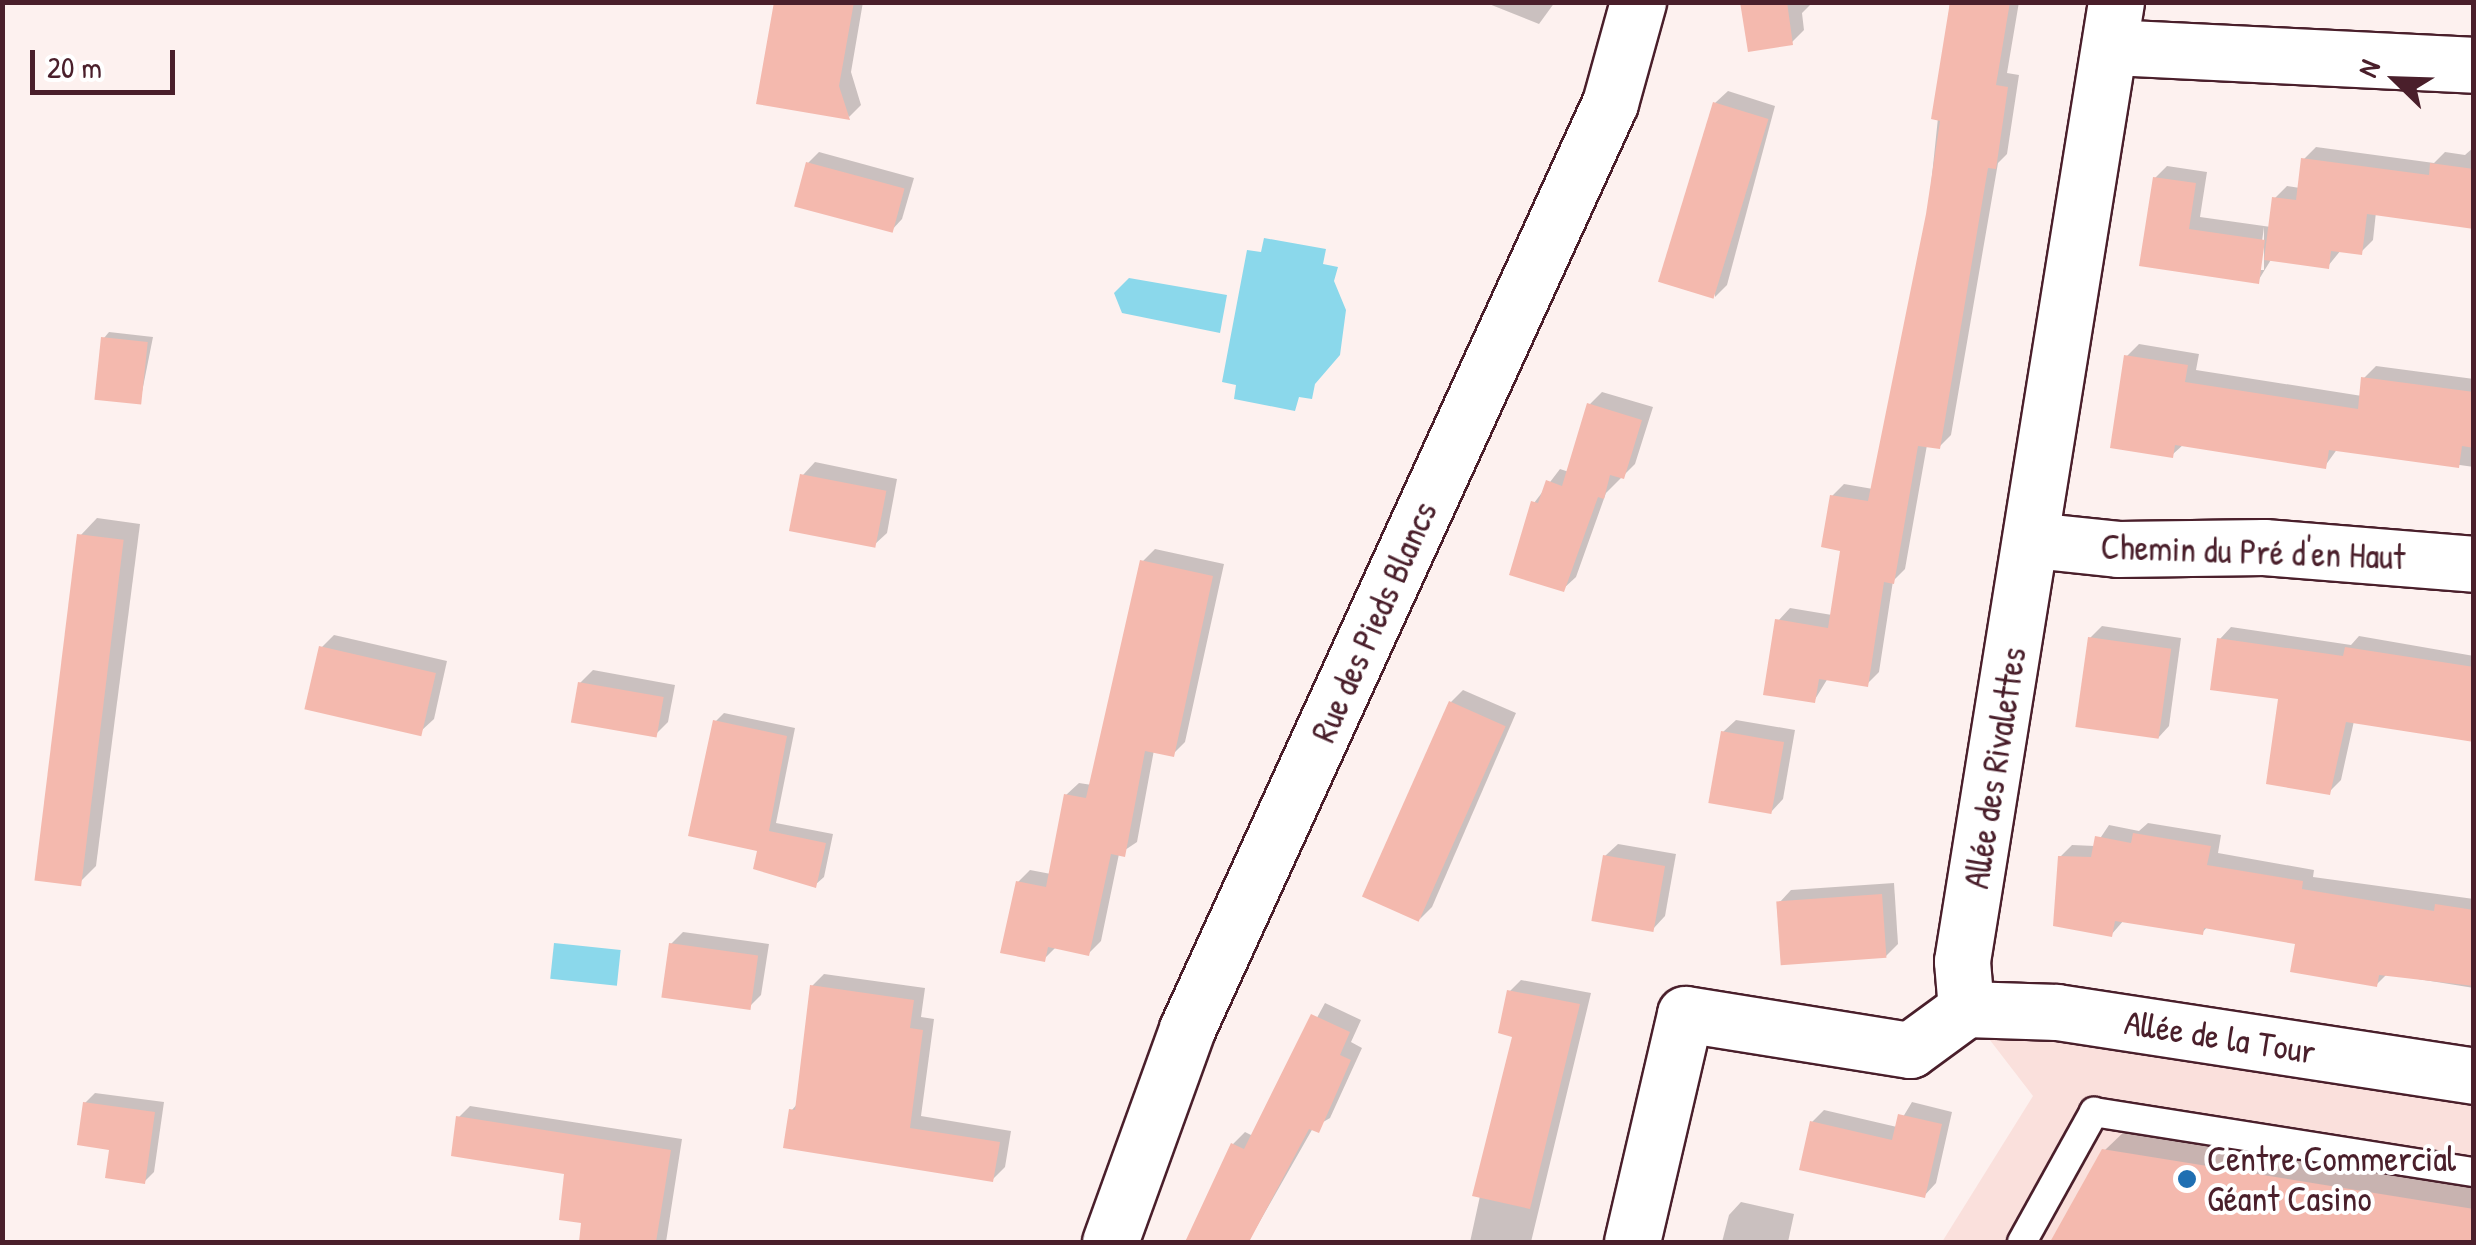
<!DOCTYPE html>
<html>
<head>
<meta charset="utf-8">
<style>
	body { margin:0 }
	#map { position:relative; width:2476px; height:1245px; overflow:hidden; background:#fdf1ef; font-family:"Patrick Hand",sans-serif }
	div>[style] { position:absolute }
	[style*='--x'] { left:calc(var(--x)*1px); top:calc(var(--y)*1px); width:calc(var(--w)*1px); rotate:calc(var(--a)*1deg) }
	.built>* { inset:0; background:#fae0dc }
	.water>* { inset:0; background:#8bd8eb; transform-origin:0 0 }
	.shadow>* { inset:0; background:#0003 }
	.building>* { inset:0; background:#f4b9ae; transform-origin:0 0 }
	.roads { filter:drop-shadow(2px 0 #4a1f2b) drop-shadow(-2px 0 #4a1f2b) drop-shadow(0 2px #4a1f2b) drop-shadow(0 -2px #4a1f2b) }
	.service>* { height:28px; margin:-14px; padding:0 14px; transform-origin:14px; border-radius:14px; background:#fff }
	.minor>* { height:55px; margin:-27.5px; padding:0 27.5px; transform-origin:27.5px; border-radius:27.5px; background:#fff }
	.dots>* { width:28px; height:28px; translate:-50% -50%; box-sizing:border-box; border:5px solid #fff; border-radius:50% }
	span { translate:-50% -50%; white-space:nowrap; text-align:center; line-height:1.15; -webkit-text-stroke:8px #fff; paint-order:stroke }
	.street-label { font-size:35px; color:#4a1f2b }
	.poi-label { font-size:35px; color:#4a1f2b }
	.left { translate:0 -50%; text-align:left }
	.frame { position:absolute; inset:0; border:5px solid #4a1f2b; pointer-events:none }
	.north { position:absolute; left:2346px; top:30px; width:100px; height:100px; -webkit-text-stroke:8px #fff; paint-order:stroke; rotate:293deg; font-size:28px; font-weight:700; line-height:40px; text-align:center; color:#4a1f2b }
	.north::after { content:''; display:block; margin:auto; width:35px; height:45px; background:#4a1f2b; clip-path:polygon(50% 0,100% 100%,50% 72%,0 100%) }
	.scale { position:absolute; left:30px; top:50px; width:145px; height:45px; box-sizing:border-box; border:5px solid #4a1f2b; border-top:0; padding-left:12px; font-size:30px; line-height:35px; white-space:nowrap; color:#4a1f2b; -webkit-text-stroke:8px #fff; paint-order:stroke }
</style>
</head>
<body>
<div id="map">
	<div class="built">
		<div style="clip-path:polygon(1966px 1009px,2473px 1076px,2473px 1242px,1942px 1242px,2033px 1096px)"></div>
	</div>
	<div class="water">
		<div style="clip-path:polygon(1264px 238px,1326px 249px,1323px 264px,1338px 267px,1334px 281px,1346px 310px,1340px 355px,1315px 384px,1312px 399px,1299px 397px,1295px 411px,1234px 399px,1236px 385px,1222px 382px,1247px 250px,1261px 252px)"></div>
		<div style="clip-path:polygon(1129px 278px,1227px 295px,1220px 333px,1122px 313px,1114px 293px)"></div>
		<div style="left:554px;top:943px;width:67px;height:36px;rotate:6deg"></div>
	</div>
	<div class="shadow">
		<div style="clip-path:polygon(776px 2px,863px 2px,851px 72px,861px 105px,849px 117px)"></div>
		<div style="clip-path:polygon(1484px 2px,1555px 2px,1539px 24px)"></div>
		<div style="clip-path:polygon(1742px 2px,1811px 2px,1811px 4px,1802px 13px,1804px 30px,1792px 42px)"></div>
		<div style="clip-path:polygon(1950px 2px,2019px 2px,2007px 73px,2019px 75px,2007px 154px,1998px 163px,1951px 435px,1939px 447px,1927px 445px,1905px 569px,1893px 581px,1879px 672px,1867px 684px,1828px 678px,1814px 701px,1778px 621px,1790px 608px,1832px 615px,1843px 548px,1832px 496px,1844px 484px,1873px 489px,1928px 214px)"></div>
		<div style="clip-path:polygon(1728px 91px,1775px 106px,1727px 285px,1715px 297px,1715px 103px)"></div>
		<div style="clip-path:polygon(evenodd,2316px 147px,2434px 163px,2445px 152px,2465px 155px,2474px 147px,2474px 227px,2376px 212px,2373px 240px,2361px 252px,2341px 250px,2328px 266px,2272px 258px,2258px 281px,2141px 264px,2155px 178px,2167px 166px,2207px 172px,2200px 217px,2271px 227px,2275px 198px,2287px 186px,2300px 188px,2304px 159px,2316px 147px,2264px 227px,2264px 270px,2258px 270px,2264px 227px)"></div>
		<div style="clip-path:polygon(819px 152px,914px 178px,902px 219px,891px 231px,808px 163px)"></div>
		<div style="clip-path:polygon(109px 332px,153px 337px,140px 402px,104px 338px)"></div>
		<div style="clip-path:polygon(2139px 344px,2199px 354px,2196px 370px,2362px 396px,2364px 378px,2376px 366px,2474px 379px,2474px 467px,2338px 448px,2325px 466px,2184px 444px,2172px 455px,2127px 356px)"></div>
		<div style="clip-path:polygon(1602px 392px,1653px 407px,1635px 464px,1606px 493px,1576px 577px,1563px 589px,1534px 503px,1560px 469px,1569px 472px,1590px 404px)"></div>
		<div style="clip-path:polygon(815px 462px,897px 479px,887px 533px,874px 545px,803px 475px)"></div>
		<div style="clip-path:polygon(97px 518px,140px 524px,96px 866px,79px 883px,80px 536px)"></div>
		<div style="clip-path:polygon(1155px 549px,1224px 564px,1185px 742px,1173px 754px,1154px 750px,1137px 842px,1119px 854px,1101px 941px,1089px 953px,1057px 946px,1044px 959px,1018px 882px,1030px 870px,1051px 874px,1066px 795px,1079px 783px,1092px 785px,1143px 561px)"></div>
		<div style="clip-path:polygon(2102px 626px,2181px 638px,2169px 726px,2158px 738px,2090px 638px)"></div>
		<div style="clip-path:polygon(2231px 627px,2351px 645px,2359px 636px,2474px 656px,2474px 753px,2471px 739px,2354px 721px,2341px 780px,2329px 792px,2281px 697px,2220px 639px)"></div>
		<div style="clip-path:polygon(334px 635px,447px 661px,434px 719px,421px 731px,322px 647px)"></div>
		<div style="clip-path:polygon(593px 670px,675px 685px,668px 722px,656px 734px,580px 683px)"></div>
		<div style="clip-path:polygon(1463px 690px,1516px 713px,1432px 907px,1420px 919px,1451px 702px)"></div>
		<div style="clip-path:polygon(724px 713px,795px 728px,776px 823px,833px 834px,824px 877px,815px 885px,760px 849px,716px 721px)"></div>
		<div style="clip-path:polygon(1736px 720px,1795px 730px,1783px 799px,1771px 812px,1723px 732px)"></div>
		<div style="clip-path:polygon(2148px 823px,2221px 835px,2218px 853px,2314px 870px,2313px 877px,2474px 899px,2474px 988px,2387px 974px,2376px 985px,2298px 942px,2208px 926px,2202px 933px,2124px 920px,2111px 935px,2060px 857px,2072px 845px,2095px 846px,2109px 825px,2139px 831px)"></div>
		<div style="clip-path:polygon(1618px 844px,1676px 854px,1665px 916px,1653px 929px,1605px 856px)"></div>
		<div style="clip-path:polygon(1894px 883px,1898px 944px,1886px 956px,1779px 903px,1791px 890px)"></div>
		<div style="clip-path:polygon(683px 932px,769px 944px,761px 995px,749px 1007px,671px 944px)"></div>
		<div style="clip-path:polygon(824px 974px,925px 988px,921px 1017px,934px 1019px,921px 1116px,1011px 1131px,1005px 1167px,993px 1179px,792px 1110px,798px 1103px,812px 986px)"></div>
		<div style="clip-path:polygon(1521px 980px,1591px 993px,1531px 1242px,1470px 1242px,1515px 1035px,1509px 992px)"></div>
		<div style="clip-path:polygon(1325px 1003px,1361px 1020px,1351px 1042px,1362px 1048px,1330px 1118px,1313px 1128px,1248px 1242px,1188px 1242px,1233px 1144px,1245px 1132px,1253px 1136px)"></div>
		<div style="clip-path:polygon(95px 1093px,164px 1102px,154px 1172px,144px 1182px,85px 1103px)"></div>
		<div style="clip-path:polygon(1912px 1102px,1952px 1112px,1936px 1183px,1924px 1196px,1812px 1122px,1824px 1110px,1897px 1127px)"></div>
		<div style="clip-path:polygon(470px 1106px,682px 1139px,666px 1242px,581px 1242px,584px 1221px,567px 1172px,458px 1118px)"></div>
		<div style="clip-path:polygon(2128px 1128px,2474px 1183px,2474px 1242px,2053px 1242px,2104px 1151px)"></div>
		<div style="clip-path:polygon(1741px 1202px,1794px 1214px,1788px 1242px,1722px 1242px,1729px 1215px)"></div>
	</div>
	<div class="building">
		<div style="clip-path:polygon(774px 2px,854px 2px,839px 86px,850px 120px,756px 104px)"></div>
		<div style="clip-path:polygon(1740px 2px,1787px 2px,1793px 45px,1748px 52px)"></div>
		<div style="clip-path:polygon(1950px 2px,2010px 2px,1996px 85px,2008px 87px,1996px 169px,1988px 168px,1940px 449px,1918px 446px,1894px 584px,1884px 582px,1868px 687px,1819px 679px,1815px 703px,1763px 695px,1775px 619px,1828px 628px,1840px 551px,1821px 547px,1830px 495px,1868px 501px,1926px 214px,1940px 121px,1931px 119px)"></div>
		<div style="left:1713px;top:102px;width:58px;height:188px;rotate:17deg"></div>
		<div style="clip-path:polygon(2301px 158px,2429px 175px,2430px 163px,2474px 169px,2474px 229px,2367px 214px,2362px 255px,2331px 251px,2329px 269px,2264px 260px,2272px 197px,2296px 200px)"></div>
		<div style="left:806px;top:162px;width:102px;height:46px;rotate:15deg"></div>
		<div style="clip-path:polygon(2153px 177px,2196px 183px,2189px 229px,2265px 240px,2259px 284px,2139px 266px)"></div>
		<div style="left:101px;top:337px;width:47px;height:63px;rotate:6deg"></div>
		<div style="clip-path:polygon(2124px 355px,2188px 365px,2185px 382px,2358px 409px,2361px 377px,2474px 392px,2474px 448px,2462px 446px,2459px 468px,2329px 450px,2326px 469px,2175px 445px,2173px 458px,2110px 448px)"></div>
		<div style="clip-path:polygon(1587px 403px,1642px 420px,1624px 479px,1610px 475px,1604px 499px,1598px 497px,1564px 592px,1509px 575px,1531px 501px,1538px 503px,1546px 480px,1562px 486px)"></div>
		<div style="left:800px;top:474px;width:88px;height:58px;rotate:11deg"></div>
		<div style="left:77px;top:534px;width:47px;height:349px;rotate:7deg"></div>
		<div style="clip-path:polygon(1140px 560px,1213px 576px,1174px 757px,1145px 751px,1125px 857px,1111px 854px,1089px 956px,1048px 947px,1045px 962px,1000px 953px,1016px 881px,1046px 887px,1064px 794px,1086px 798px)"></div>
		<div style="left:2088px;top:637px;width:84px;height:91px;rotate:8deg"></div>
		<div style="clip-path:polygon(2217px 638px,2343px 656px,2345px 647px,2474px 667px,2474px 742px,2346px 722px,2330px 795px,2266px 784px,2278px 699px,2210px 690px)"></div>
		<div style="left:319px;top:646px;width:120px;height:65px;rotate:13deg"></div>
		<div style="left:578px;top:682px;width:87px;height:41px;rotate:10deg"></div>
		<div style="left:1449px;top:701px;width:62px;height:214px;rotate:24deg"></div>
		<div style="clip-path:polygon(713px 720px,787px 736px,769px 831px,826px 843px,816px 888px,753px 869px,757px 851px,688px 836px)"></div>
		<div style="left:1721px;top:731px;width:64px;height:73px;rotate:10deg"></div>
		<div style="clip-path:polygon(2133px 833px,2211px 846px,2207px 865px,2303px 881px,2302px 889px,2434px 911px,2435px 904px,2474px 910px,2474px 986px,2379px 975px,2377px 987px,2290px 972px,2295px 944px,2204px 928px,2203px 935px,2115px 921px,2112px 937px,2053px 926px,2058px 856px,2091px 857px,2095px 836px,2131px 843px)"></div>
		<div style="left:1603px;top:855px;width:63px;height:67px;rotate:10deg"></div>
		<div style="left:1882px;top:894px;width:64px;height:106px;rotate:86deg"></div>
		<div style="left:669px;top:943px;width:90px;height:55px;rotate:8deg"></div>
		<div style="clip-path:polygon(810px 985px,914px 1000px,910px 1028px,923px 1030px,910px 1128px,1000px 1142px,993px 1182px,783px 1148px,789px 1109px,795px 1110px)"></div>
		<div style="clip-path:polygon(1507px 990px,1580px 1004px,1530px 1209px,1472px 1196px,1512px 1037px,1498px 1033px)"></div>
		<div style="clip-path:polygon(1311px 1014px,1350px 1032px,1340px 1055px,1351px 1060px,1319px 1133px,1309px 1129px,1249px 1242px,1185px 1242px,1231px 1143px,1244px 1149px)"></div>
		<div style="clip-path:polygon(83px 1102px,155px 1112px,145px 1184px,105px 1178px,109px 1150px,77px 1145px)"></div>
		<div style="clip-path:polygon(1898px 1114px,1942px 1124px,1925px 1198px,1799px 1170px,1810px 1121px,1892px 1140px)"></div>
		<div style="clip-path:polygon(456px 1116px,671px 1150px,656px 1242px,579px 1242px,581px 1223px,559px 1220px,564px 1174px,451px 1156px)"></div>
		<div style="clip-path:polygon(2102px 1149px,2474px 1209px,2474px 1242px,2050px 1242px)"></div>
	</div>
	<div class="roads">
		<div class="service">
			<div style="--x:2022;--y:1242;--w:149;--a:-61"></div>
			<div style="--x:2094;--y:1112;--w:385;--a:9"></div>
		</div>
		<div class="minor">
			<div style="--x:2110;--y:47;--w:364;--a:2.8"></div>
			<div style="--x:2033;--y:540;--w:85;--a:6"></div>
			<div style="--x:2118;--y:549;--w:146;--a:-0.8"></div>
			<div style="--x:2264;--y:547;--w:211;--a:4.6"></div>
			<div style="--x:1966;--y:1009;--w:48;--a:-94.8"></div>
			<div style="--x:1962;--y:961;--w:971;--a:-80.88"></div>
			<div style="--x:1966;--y:1009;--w:91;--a:1.9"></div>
			<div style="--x:2057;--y:1012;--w:422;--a:8.7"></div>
			<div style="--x:1110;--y:1242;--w:226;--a:-70.1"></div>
			<div style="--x:1187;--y:1029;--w:1018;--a:-65.45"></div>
			<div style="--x:1610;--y:103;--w:105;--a:-74.5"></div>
			<div style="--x:1632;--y:1242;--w:234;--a:-76.9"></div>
			<div style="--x:1685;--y:1014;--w:228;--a:9.1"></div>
			<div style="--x:1910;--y:1050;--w:69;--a:-36.2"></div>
		</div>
	</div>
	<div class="dots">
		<div style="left:2187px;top:1179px;background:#1f6fb2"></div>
	</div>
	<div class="street-label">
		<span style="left:2253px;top:552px;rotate:2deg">Chemin du Pré d'en Haut</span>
		<span style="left:1374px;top:622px;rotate:-66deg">Rue des Pieds Blancs</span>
		<span style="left:1995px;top:768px;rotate:-81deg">Allée des Rivalettes</span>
		<span style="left:2220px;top:1037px;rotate:9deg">Allée de la Tour</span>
	</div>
	<div class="poi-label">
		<span class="left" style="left:2207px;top:1179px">Centre Commercial<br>Géant Casino</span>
	</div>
	<div class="frame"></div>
	<div class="north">N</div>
	<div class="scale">20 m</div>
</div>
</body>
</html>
